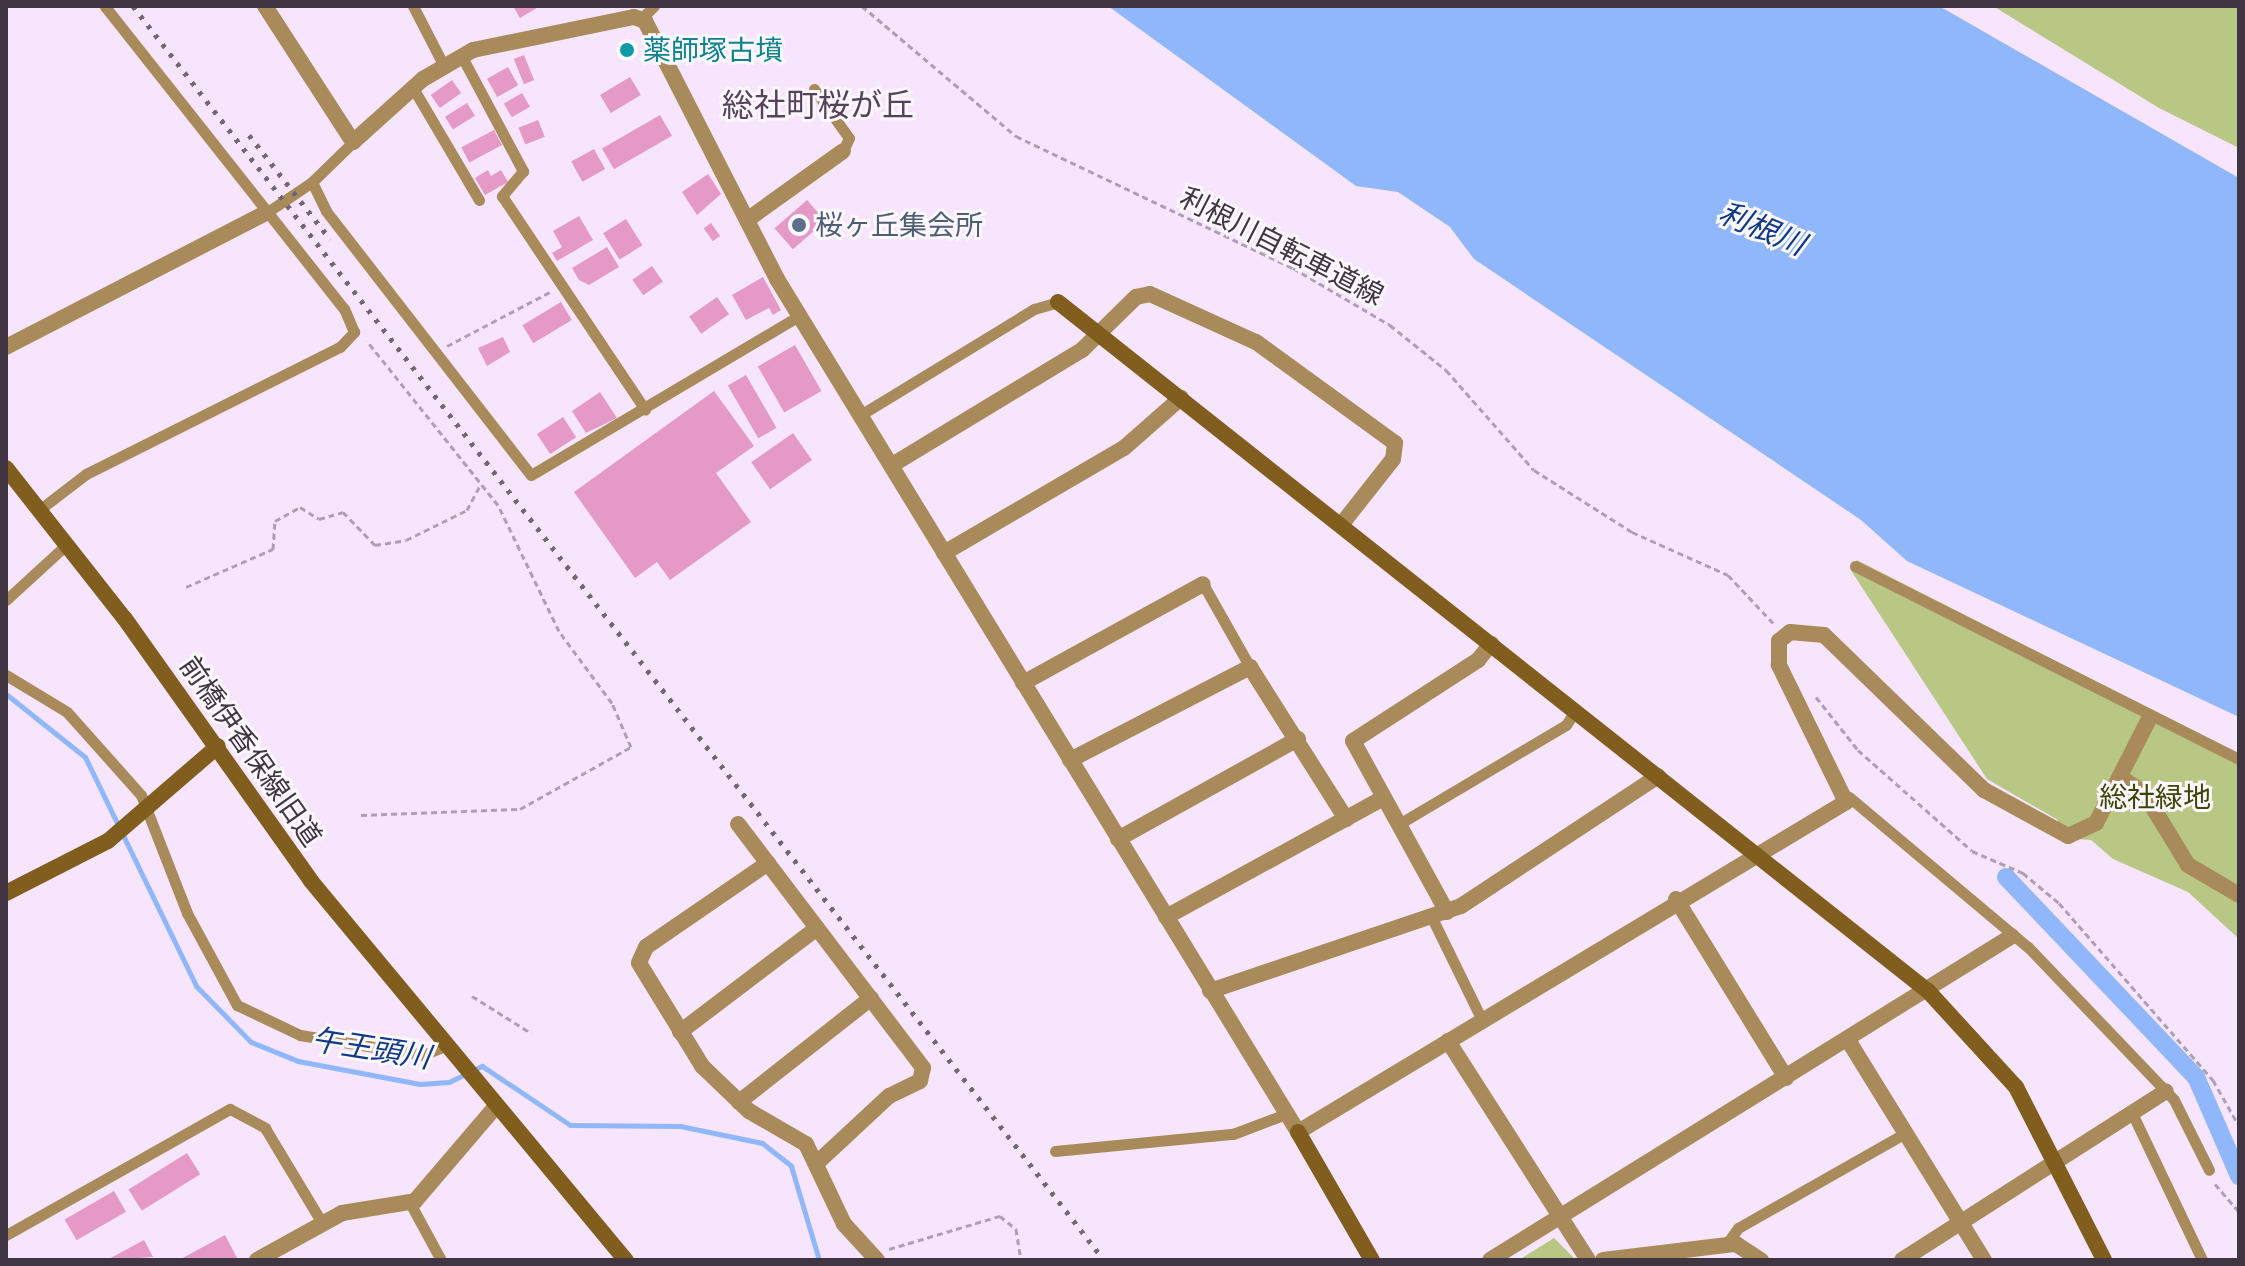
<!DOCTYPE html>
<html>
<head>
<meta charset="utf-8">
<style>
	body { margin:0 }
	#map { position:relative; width:2245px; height:1266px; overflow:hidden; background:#f6e5fd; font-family:Figtree,"Noto Sans JP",sans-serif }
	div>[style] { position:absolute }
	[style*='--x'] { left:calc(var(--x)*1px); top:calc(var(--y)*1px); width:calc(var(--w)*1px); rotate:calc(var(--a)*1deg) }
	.green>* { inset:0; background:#b9c785 }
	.water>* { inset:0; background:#8fb7fa }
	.stream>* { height:5px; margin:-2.5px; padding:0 2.5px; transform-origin:2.5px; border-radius:2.5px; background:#8fb7fa }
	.canal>* { height:18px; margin:-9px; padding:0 9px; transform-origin:9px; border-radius:9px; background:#8fb7fa }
	.building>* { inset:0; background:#e499c6; transform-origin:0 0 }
	.round { border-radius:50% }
	.path>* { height:3px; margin-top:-1.5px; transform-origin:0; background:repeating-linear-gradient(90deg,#aea0b3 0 6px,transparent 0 10px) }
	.lane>* { height:11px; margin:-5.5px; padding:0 5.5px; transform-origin:5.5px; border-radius:5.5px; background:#a98b5b }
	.street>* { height:16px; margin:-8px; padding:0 8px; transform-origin:8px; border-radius:8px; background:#a98b5b }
	.secondary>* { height:16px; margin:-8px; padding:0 8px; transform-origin:8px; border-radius:8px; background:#815e1e }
	.rail>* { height:5px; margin-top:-2.5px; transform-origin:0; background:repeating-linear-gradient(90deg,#726777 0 4px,transparent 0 12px) }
	.dots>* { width:22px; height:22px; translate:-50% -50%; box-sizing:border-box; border:4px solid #fcf7fd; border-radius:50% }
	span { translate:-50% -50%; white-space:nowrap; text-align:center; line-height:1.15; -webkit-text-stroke:6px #fcf7fd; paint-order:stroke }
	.culture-label { font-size:28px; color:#0d838f }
	.left { translate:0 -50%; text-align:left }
	.service-label { font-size:28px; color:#4e5e75 }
	.street-label { font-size:28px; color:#3f3642 }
	.park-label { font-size:28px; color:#3d4607 }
	.water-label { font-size:30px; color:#0e3a87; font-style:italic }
	.quarter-label { font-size:32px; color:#55425b }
	.frame { position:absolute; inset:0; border:8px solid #3f3642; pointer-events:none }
</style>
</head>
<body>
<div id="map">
	<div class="green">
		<div style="clip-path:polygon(1993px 6px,2239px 6px,2239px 148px,2159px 108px)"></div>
		<div style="clip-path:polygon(1857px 560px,2239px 754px,2239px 939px,2188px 892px,2113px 859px,2091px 840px,2054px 837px,2058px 820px,1987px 779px,1850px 569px)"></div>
		<div style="clip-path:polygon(1554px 1238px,1576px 1260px,1519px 1260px)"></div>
	</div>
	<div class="water">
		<div style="clip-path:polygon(1108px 6px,1939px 6px,2239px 178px,2239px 717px,1907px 561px,1861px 520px,1474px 259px,1450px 227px,1398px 192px,1356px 186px)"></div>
	</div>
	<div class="stream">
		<div style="--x:6;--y:694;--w:101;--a:38.6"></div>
		<div style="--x:85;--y:757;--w:254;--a:64.1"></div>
		<div style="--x:196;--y:986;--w:78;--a:45.5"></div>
		<div style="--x:251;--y:1042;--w:51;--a:22"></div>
		<div style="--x:298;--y:1061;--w:124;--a:10.7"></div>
		<div style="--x:420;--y:1084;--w:29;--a:-4"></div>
		<div style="--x:449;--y:1082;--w:37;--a:-26"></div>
		<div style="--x:482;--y:1066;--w:106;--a:33.8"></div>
		<div style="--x:570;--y:1125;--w:110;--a:0.5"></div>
		<div style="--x:680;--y:1126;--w:84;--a:11.7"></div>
		<div style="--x:762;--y:1143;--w:37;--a:38"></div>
		<div style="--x:791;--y:1166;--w:98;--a:73.4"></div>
	</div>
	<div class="canal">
		<div style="--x:2006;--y:877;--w:276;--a:46.5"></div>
		<div style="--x:2196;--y:1077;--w:108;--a:66.5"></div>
	</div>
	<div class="building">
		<div style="clip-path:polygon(513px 6px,540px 6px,520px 18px)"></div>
		<div class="round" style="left:622px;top:45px;width:10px;height:10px"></div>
		<div style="left:524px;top:55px;width:27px;height:11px;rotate:68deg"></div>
		<div style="left:508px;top:67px;width:21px;height:24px;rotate:61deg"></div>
		<div style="left:630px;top:77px;width:21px;height:35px;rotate:59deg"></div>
		<div style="left:452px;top:80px;width:16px;height:26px;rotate:55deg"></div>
		<div style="left:522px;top:93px;width:16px;height:21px;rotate:60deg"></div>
		<div style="left:467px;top:103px;width:15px;height:26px;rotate:58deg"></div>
		<div style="left:660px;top:115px;width:24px;height:67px;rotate:60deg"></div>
		<div style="left:538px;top:120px;width:18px;height:21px;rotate:68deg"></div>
		<div style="left:494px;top:130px;width:17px;height:37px;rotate:62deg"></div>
		<div style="left:594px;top:149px;width:23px;height:26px;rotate:61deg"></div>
		<div style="clip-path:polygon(488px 170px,491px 176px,501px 170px,508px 182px,485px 195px,475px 178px)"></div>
		<div style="clip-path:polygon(708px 174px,721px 194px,697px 215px,682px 192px)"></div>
		<div style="left:807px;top:200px;width:28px;height:43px;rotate:49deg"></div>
		<div style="clip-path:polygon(579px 216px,593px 240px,557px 261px,552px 253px,562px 247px,553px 231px)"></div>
		<div style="left:626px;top:219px;width:31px;height:27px;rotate:58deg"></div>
		<div style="left:711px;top:223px;width:16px;height:9px;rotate:55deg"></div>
		<div style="clip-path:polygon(607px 247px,619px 267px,589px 285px,579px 280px,572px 268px)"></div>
		<div style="left:652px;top:266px;width:19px;height:24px;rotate:55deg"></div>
		<div style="clip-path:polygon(763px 277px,781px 310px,773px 315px,769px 308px,746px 320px,732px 295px)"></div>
		<div style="left:717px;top:297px;width:21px;height:34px;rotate:55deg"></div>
		<div style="left:561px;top:302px;width:21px;height:45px;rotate:59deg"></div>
		<div style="clip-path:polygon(503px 337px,510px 352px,487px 366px,478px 348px)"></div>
		<div style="left:795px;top:345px;width:53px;height:43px;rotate:60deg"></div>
		<div style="left:746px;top:375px;width:61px;height:21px;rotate:60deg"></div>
		<div style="clip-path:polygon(714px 391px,754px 446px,716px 473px,751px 522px,670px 580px,657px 562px,635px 578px,574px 492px)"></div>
		<div style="clip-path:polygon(600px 392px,617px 418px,586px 433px,572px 411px)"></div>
		<div style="left:563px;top:417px;width:24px;height:31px;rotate:57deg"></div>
		<div style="left:793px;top:433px;width:33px;height:51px;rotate:55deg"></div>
		<div style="left:187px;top:1153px;width:25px;height:69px;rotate:58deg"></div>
		<div style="left:114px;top:1191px;width:24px;height:57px;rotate:60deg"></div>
		<div style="clip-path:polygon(225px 1235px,237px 1258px,179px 1260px)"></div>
		<div style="clip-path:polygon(144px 1240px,153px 1257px,107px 1260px)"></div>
	</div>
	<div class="path">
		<div style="--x:862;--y:6;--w:202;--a:40.2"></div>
		<div style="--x:1016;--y:136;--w:307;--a:25.5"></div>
		<div style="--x:1293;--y:268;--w:113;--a:30.4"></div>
		<div style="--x:1390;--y:325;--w:72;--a:38.8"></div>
		<div style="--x:1446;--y:370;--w:133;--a:48.7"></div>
		<div style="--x:1534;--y:470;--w:116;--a:32.3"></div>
		<div style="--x:1632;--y:532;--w:105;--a:24.1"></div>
		<div style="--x:1728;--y:575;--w:69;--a:46.8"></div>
		<div style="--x:447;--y:346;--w:116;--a:-27.7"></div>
		<div style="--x:186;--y:587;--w:95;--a:-23.6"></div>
		<div style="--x:273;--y:549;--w:28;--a:-86"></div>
		<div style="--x:275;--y:521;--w:29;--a:-29"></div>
		<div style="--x:300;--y:507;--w:22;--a:32"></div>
		<div style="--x:319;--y:519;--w:25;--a:-16"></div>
		<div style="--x:343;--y:512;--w:46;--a:45.9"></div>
		<div style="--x:375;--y:545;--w:31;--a:-9"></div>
		<div style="--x:406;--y:540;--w:68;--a:-26.2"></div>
		<div style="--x:467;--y:510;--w:27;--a:-62"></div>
		<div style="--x:1816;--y:697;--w:68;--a:51.6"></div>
		<div style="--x:1858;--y:750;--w:152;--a:41.5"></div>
		<div style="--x:1972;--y:851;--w:56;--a:23.3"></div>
		<div style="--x:2023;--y:873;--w:47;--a:39.8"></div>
		<div style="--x:2059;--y:903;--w:235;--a:49"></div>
		<div style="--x:2213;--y:1080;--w:53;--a:60.5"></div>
		<div style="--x:361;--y:815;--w:159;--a:-2.2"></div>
		<div style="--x:520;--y:809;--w:127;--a:-29.2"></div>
		<div style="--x:631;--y:747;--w:48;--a:-113.4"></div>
		<div style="--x:612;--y:703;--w:89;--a:-126.4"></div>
		<div style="--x:559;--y:631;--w:140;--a:-115.8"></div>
		<div style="--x:498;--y:505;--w:210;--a:-128.6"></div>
		<div style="--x:472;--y:996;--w:70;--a:32.1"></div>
		<div style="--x:2215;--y:1184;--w:37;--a:49"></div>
		<div style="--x:889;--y:1249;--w:116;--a:-16.6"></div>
		<div style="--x:1000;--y:1216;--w:21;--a:39"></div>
		<div style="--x:1016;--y:1229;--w:31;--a:81"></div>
	</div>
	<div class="lane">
		<div style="--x:413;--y:6;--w:65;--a:62.7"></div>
		<div style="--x:642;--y:18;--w:17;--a:-45"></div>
		<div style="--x:461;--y:55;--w:132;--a:61.9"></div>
		<div style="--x:523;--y:171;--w:33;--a:130"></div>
		<div style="--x:502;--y:196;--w:257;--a:56.2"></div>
		<div style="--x:413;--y:88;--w:130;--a:59.5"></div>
		<div style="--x:814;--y:89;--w:60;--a:54.5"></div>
		<div style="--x:849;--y:138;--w:14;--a:115"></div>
		<div style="--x:312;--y:182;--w:32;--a:64"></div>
		<div style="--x:326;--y:211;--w:334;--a:52.2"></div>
		<div style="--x:531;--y:475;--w:313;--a:-30.7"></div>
		<div style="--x:266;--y:213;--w:55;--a:-34"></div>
		<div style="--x:312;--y:182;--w:57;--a:-44.3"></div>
		<div style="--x:862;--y:414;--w:202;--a:-31.4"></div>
		<div style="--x:1034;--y:309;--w:25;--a:-16"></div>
		<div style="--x:39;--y:510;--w:59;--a:-37.5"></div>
		<div style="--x:86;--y:474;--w:284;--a:-26.6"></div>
		<div style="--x:340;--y:347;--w:21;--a:-47"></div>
		<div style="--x:354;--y:332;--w:25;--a:-113"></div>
		<div style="--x:344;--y:309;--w:386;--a:-128.3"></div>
		<div style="--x:1855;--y:566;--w:430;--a:26.7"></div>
		<div style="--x:1203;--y:584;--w:95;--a:60.5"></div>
		<div style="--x:6;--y:600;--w:81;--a:-42.5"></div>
		<div style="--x:6;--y:675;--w:71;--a:31.2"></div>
		<div style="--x:67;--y:712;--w:111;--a:48.3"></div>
		<div style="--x:141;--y:795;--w:127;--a:68.7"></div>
		<div style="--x:187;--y:913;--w:105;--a:61.5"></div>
		<div style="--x:237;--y:1005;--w:70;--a:25.5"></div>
		<div style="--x:300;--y:1035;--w:125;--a:9.2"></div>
		<div style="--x:423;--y:1055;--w:24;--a:-22"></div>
		<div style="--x:1849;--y:797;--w:234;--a:40"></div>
		<div style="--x:2028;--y:947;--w:211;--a:46.3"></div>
		<div style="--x:2174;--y:1100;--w:78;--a:63.4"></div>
		<div style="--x:1399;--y:824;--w:194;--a:-30.7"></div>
		<div style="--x:1566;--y:725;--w:17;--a:-57"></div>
		<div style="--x:1432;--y:918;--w:114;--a:63.9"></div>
		<div style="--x:2132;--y:1113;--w:163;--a:64.5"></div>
		<div style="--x:1055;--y:1151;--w:179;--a:-5.5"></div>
		<div style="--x:1233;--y:1134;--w:57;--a:-20.7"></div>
		<div style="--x:410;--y:1203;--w:65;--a:61.5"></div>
		<div style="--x:6;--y:1235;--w:257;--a:-29.4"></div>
		<div style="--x:230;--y:1109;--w:40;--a:28"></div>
		<div style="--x:265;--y:1128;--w:111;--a:59"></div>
		<div style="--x:1726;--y:1245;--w:21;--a:-55"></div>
		<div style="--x:1738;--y:1228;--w:194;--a:-29.6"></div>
	</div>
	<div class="street">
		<div style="--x:265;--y:6;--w:162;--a:57.1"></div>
		<div style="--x:353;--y:142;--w:94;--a:-42"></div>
		<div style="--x:423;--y:79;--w:58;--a:-30.1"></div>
		<div style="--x:473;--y:50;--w:164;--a:-11.6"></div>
		<div style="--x:634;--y:17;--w:12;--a:20"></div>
		<div style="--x:645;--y:21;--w:290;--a:62.9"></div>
		<div style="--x:777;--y:279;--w:1000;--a:58.58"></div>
		<div style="--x:1298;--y:1132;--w:640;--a:-31.06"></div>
		<div style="--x:1846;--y:802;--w:153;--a:-116.1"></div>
		<div style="--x:1779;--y:665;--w:24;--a:-90"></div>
		<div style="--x:1779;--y:641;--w:14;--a:-39"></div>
		<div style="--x:1790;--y:632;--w:34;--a:5"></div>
		<div style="--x:1824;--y:635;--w:223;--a:44.1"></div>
		<div style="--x:1984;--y:790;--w:96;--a:28.7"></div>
		<div style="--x:2068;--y:836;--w:31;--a:-25"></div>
		<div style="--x:2096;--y:823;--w:117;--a:-63"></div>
		<div style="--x:747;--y:220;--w:118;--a:-35.7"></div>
		<div style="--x:6;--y:347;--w:292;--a:-27.3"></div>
		<div style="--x:892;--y:465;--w:222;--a:-31.2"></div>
		<div style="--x:1082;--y:350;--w:76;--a:-44.5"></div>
		<div style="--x:1136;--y:297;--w:14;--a:-12"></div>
		<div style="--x:1150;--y:294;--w:116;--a:24.4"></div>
		<div style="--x:1256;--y:342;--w:172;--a:36"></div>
		<div style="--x:1395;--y:443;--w:16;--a:97"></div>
		<div style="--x:1393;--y:459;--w:84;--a:128.2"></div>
		<div style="--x:944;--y:553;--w:208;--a:-30.3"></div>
		<div style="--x:1124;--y:448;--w:76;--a:-41.3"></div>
		<div style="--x:1023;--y:683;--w:205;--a:-28.8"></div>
		<div style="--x:1070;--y:760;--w:203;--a:-27.3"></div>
		<div style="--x:1250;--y:667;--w:180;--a:57.7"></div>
		<div style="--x:2120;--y:777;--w:29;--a:34"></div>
		<div style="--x:2144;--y:793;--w:84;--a:58.6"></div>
		<div style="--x:2188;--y:865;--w:59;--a:30.5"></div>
		<div style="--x:738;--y:824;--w:306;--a:52.8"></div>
		<div style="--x:923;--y:1068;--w:13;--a:103"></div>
		<div style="--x:920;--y:1081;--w:34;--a:154"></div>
		<div style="--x:889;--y:1096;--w:96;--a:137.1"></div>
		<div style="--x:1118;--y:839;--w:206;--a:-29.1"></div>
		<div style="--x:768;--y:863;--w:148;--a:145.5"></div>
		<div style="--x:646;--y:947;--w:17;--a:114"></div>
		<div style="--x:639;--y:963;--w:121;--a:58.5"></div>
		<div style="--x:702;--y:1066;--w:65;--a:43.8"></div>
		<div style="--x:749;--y:1111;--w:66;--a:30.1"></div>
		<div style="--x:806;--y:1144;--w:89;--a:64.6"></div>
		<div style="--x:844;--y:1224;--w:49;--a:47.5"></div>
		<div style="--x:1676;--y:899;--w:210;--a:58.4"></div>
		<div style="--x:1447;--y:912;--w:195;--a:-118.8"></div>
		<div style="--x:1353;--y:741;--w:149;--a:-32.9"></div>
		<div style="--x:1478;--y:660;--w:21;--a:-51"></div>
		<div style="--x:1166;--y:917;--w:247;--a:-28.7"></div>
		<div style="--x:1210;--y:991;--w:265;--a:-18.7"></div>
		<div style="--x:1461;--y:906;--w:236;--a:-33.4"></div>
		<div style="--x:680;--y:1032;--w:172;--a:-37.2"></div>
		<div style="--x:1848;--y:1040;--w:259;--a:58.3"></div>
		<div style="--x:1448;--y:1041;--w:260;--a:57.4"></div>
		<div style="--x:739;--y:1102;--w:168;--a:-38.2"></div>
		<div style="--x:257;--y:1260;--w:97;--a:-28.9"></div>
		<div style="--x:342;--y:1213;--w:74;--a:-9.3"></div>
		<div style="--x:415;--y:1201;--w:125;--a:-49.5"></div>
		<div style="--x:1490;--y:1260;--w:614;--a:-31.83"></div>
		<div style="--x:1603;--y:1260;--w:134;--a:-6.9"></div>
		<div style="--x:1736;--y:1244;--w:30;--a:33"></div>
		<div style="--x:1902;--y:1260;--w:313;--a:-32.6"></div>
	</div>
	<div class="secondary">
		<div style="--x:1058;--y:302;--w:1110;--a:38.38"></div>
		<div style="--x:1928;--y:991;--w:130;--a:47.5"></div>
		<div style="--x:2016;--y:1087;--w:194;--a:63"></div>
		<div style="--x:6;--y:468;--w:192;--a:51.8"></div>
		<div style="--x:125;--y:619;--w:321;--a:54.6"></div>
		<div style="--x:311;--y:881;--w:493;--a:50.3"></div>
		<div style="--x:6;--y:893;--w:114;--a:-27"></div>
		<div style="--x:108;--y:841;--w:145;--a:-40.8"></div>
		<div style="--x:1298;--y:1132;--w:148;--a:60"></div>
	</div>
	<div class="rail">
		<div style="--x:133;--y:6;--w:1586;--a:52.25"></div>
		<div style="--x:249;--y:135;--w:132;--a:52.1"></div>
	</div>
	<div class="dots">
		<div style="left:627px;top:50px;background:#0f9aa8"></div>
		<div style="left:799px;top:225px;background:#5c6f8a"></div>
	</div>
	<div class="culture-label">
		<span class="left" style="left:643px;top:50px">薬師塚古墳</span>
	</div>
	<div class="service-label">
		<span class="left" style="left:815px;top:225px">桜ヶ丘集会所</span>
	</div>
	<div class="street-label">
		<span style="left:1282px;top:246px;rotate:27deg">利根川自転車道線</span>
		<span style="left:251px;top:751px;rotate:55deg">前橋伊香保線旧道</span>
	</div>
	<div class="park-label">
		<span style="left:2155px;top:797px">総社緑地</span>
	</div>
	<div class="water-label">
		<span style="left:1762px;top:229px;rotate:23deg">利根川</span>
		<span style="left:371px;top:1049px;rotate:9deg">午王頭川</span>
	</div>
	<div class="quarter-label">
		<span style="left:818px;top:105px">総社町桜が丘</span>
	</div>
	<div class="frame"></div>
</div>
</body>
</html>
